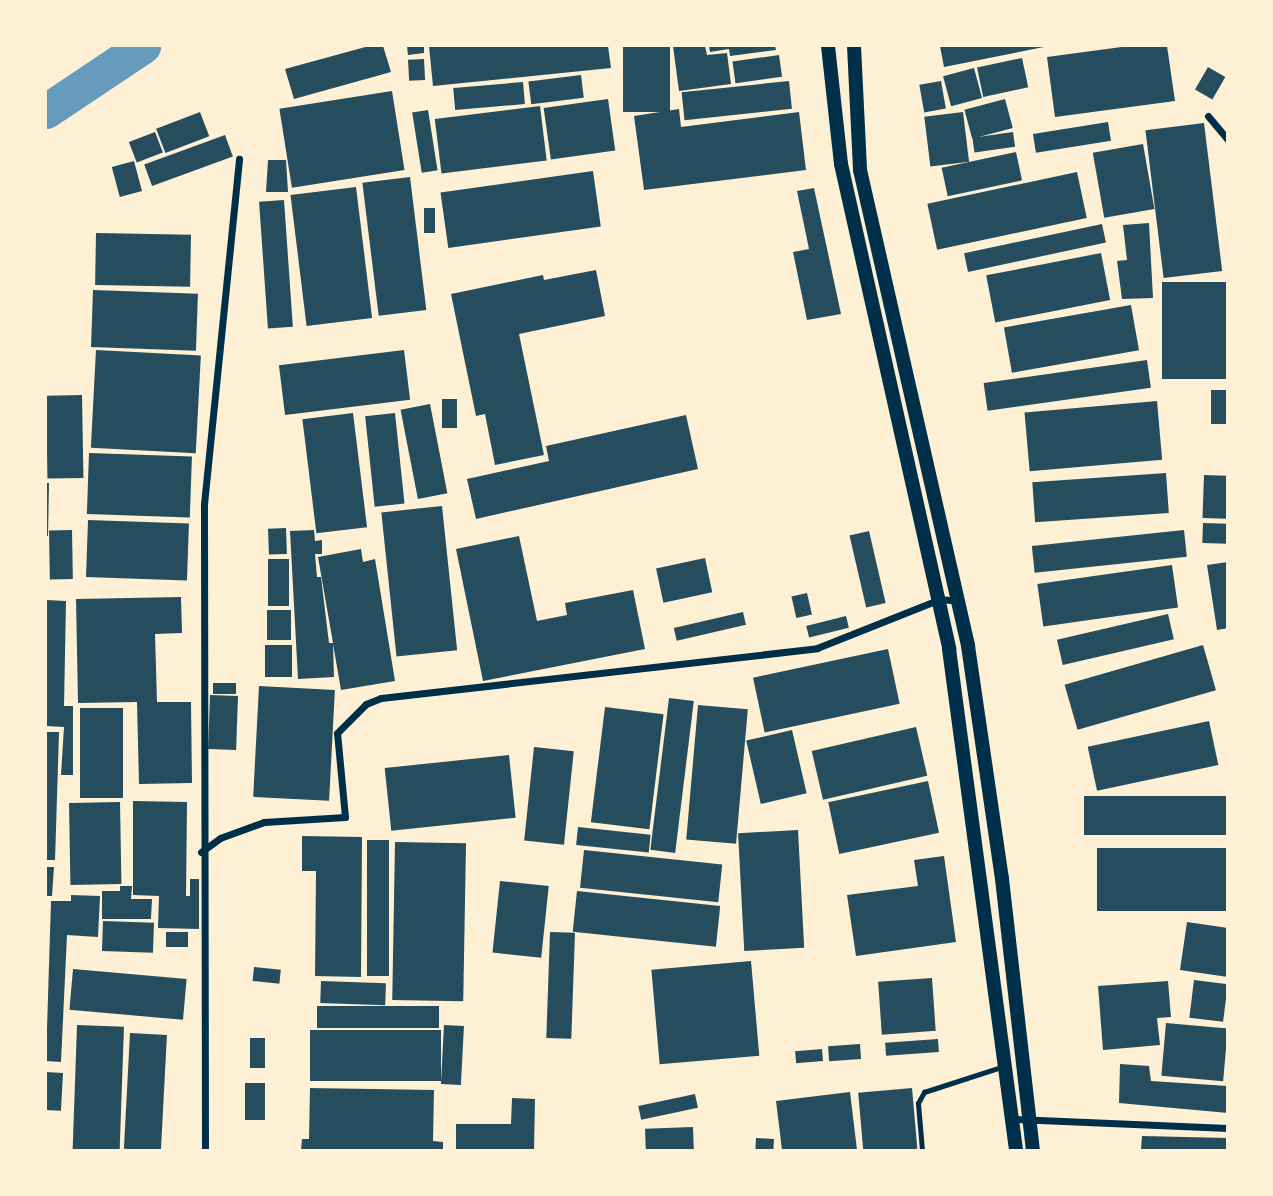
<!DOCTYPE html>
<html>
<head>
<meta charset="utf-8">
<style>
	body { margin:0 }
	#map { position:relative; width:1273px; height:1196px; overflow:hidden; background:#fdf0d5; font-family:Barlow,sans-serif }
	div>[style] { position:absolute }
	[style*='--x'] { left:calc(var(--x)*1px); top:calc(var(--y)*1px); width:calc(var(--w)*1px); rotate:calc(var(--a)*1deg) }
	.canal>* { height:35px; margin:-17.5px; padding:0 17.5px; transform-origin:17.5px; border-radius:17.5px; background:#669bbc }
	.building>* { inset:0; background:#264d5e; transform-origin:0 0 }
	.service>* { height:5px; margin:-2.5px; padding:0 2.5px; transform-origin:2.5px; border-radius:2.5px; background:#003049 }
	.minor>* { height:7px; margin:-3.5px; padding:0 3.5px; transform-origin:3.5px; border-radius:3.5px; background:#003049 }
	.secondary>* { height:14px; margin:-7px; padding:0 7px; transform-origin:7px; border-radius:7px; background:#003049 }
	span { translate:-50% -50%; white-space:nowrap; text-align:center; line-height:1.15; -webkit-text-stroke:5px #fdf0d5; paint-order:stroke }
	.frame { position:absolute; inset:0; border:47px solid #fdf0d5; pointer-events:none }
</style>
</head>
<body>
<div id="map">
	<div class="canal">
		<div style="--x:46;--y:111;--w:117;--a:-33.8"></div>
	</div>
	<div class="building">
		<div style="clip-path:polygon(369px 46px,383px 46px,391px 72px,294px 99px,285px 69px)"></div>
		<div style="clip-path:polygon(407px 46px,424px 46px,424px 53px,408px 55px)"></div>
		<div style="clip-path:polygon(429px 46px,608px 46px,611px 68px,433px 86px)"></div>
		<div style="left:623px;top:46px;width:47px;height:66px"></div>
		<div style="clip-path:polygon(673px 46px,705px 46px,707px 55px,727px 53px,731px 84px,679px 91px)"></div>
		<div style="clip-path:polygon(709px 46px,775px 46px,776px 50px,730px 56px,729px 49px,710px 52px)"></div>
		<div style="clip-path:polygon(940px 46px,1044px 46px,1044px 47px,944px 67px)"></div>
		<div style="clip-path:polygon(1129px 46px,1167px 46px,1175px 101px,1055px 117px,1047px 57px)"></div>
		<div style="left:779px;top:55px;width:22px;height:47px;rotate:82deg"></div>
		<div style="left:1022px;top:58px;width:30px;height:46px;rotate:78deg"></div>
		<div style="left:424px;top:59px;width:21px;height:16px;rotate:87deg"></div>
		<div style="left:1208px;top:67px;width:20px;height:26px;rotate:30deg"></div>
		<div style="left:974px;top:68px;width:31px;height:32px;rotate:75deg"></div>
		<div style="left:581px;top:75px;width:23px;height:53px;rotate:83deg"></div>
		<div style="left:789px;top:81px;width:28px;height:108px;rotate:84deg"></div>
		<div style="left:941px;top:81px;width:28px;height:22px;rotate:80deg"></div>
		<div style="left:523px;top:82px;width:22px;height:70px;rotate:85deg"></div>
		<div style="left:392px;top:91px;width:80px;height:114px;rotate:81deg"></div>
		<div style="left:608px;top:99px;width:52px;height:65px;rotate:82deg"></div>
		<div style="left:1005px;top:99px;width:30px;height:42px;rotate:75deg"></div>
		<div style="left:540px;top:106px;width:55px;height:106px;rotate:83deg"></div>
		<div style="clip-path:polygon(679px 109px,681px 127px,799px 112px,806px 170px,644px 190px,634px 116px)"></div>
		<div style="left:428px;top:110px;width:61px;height:16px;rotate:81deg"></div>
		<div style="left:200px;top:112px;width:26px;height:47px;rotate:69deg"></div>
		<div style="left:963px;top:112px;width:50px;height:39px;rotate:83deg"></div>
		<div style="left:1108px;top:122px;width:19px;height:76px;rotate:81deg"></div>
		<div style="left:1204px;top:123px;width:149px;height:59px;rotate:83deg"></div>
		<div style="left:155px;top:132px;width:22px;height:28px;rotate:69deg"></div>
		<div style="left:1013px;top:132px;width:15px;height:41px;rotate:82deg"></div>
		<div style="left:225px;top:135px;width:23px;height:86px;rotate:70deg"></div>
		<div style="left:1143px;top:144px;width:66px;height:51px;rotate:80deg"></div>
		<div style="left:1016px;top:152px;width:29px;height:76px;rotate:78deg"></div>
		<div style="clip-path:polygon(268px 160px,286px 160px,288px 192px,266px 192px)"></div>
		<div style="left:134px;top:161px;width:31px;height:23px;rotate:75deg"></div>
		<div style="left:593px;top:171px;width:56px;height:154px;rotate:82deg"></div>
		<div style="left:1077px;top:172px;width:47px;height:153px;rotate:78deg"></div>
		<div style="left:410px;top:177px;width:134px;height:48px;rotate:83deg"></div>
		<div style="left:356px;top:187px;width:132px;height:66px;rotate:83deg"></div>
		<div style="clip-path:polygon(814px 188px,841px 314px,807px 320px,793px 252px,809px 249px,797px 191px)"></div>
		<div style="left:284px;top:200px;width:127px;height:25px;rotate:86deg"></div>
		<div style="left:424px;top:208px;width:11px;height:25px"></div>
		<div style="clip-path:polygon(1149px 223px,1153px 298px,1122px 299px,1117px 261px,1127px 260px,1123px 225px)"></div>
		<div style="left:1102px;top:224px;width:19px;height:141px;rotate:78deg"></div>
		<div style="left:96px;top:233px;width:95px;height:52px;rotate:1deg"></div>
		<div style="left:1101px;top:253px;width:48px;height:117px;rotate:79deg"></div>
		<div style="clip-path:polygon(596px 270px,605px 316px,519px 334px,544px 455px,495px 465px,485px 414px,476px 416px,451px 294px,543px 275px,544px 280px)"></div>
		<div style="left:1228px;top:282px;width:97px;height:66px;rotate:90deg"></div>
		<div style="left:93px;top:290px;width:105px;height:57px;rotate:2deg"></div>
		<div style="left:1131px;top:305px;width:46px;height:129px;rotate:80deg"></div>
		<div style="left:96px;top:350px;width:105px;height:98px;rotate:3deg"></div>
		<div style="left:404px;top:350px;width:50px;height:126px;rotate:83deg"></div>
		<div style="left:1147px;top:360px;width:28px;height:165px;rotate:82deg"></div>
		<div style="left:1228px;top:390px;width:34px;height:17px;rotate:90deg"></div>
		<div style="left:82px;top:395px;width:83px;height:36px;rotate:89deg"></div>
		<div style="left:442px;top:399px;width:15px;height:29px"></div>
		<div style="left:1157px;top:401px;width:59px;height:133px;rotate:85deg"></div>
		<div style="left:430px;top:404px;width:91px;height:30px;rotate:79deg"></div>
		<div style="left:353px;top:413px;width:115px;height:51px;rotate:83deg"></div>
		<div style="left:395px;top:413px;width:91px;height:30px;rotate:84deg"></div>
		<div style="clip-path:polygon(686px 415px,698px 469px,476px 519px,467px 479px,549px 461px,546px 446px)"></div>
		<div style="left:89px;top:453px;width:103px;height:61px;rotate:2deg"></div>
		<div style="left:1166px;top:473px;width:40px;height:134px;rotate:86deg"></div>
		<div style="left:1204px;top:475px;width:24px;height:43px;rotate:2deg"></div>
		<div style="clip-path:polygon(46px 483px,49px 483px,48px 536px,46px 536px)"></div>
		<div style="left:442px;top:506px;width:145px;height:61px;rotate:84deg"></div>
		<div style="left:88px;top:520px;width:101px;height:57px;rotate:2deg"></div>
		<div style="left:1203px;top:523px;width:25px;height:20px;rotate:2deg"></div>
		<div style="left:286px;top:528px;width:26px;height:18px;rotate:88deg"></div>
		<div style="left:72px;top:530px;width:49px;height:23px;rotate:89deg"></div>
		<div style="clip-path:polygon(314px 530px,315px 541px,322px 540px,322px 554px,315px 554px,317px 577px,321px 577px,329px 643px,333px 643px,318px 557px,361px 549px,363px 562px,375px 559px,395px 681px,341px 690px,333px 644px,334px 677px,298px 679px,290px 531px)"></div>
		<div style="left:1184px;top:530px;width:27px;height:153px;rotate:84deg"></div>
		<div style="left:869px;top:531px;width:74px;height:20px;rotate:77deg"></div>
		<div style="clip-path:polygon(519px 536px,537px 621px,567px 615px,565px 603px,633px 590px,645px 649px,483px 681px,456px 549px)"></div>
		<div style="left:705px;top:558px;width:35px;height:50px;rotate:78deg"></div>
		<div style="left:268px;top:559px;width:21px;height:47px"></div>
		<div style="clip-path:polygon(1228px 562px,1228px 628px,1217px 630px,1207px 565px)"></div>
		<div style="left:1172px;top:565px;width:43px;height:136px;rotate:82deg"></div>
		<div style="left:807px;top:593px;width:22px;height:16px;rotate:77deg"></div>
		<div style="clip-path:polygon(181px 597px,182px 633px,155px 634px,157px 702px,191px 702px,192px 783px,139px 784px,137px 702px,78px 703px,76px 599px)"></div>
		<div style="clip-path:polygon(46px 600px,66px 601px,64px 706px,73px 706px,73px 775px,61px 775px,64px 727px,46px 726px)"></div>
		<div style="left:291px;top:610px;width:30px;height:24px;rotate:90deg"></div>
		<div style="left:743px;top:612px;width:13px;height:71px;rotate:77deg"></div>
		<div style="left:1168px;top:614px;width:26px;height:114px;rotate:77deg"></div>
		<div style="left:846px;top:616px;width:12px;height:41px;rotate:76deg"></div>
		<div style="left:265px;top:645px;width:27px;height:32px"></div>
		<div style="left:1203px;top:645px;width:47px;height:144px;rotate:74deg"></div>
		<div style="left:888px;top:649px;width:56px;height:138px;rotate:78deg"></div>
		<div style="left:213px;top:683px;width:23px;height:11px"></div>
		<div style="left:259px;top:686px;width:76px;height:111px;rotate:3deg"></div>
		<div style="left:210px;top:695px;width:28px;height:54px;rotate:2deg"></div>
		<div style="left:669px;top:698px;width:25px;height:153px;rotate:7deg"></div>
		<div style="left:698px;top:705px;width:50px;height:135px;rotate:5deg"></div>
		<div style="left:605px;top:707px;width:59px;height:116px;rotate:7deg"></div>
		<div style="left:80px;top:708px;width:43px;height:90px"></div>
		<div style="left:1209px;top:721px;width:45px;height:124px;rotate:78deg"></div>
		<div style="left:916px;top:727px;width:50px;height:107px;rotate:77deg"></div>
		<div style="left:792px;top:730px;width:65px;height:47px;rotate:77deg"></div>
		<div style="clip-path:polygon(46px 732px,59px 732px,55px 860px,46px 860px)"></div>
		<div style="left:534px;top:747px;width:40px;height:94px;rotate:6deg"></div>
		<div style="left:509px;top:755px;width:63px;height:125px;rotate:84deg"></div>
		<div style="left:928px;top:781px;width:53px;height:102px;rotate:78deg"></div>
		<div style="left:1228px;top:796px;width:39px;height:144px;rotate:90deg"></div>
		<div style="clip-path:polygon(133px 801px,187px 802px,186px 896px,190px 896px,190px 879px,199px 879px,199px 929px,158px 928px,159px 896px,133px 895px)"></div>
		<div style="left:120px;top:802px;width:82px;height:51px;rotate:89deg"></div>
		<div style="left:578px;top:827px;width:73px;height:18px;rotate:6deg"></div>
		<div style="left:798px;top:830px;width:118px;height:60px;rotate:87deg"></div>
		<div style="clip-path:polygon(302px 836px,362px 837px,361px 977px,315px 976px,316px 871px,302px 871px)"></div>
		<div style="left:367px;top:840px;width:22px;height:136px"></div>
		<div style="left:395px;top:842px;width:71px;height:158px;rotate:1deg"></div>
		<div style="left:1228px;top:848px;width:63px;height:131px;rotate:90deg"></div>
		<div style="left:584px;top:850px;width:139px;height:38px;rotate:6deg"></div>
		<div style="clip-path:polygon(944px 856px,956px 942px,856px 956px,847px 895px,918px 886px,914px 860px)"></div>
		<div style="clip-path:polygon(46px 867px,54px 867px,52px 896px,46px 896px)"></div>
		<div style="left:500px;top:881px;width:49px;height:72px;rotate:6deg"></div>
		<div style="clip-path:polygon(120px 886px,132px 886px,131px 899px,152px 899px,151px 919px,102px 919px,102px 891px,120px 891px)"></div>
		<div style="left:577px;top:891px;width:144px;height:41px;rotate:6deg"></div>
		<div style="clip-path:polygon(71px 895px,100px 896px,98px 937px,67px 935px,61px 1062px,46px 1061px,51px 901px,71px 901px)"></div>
		<div style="left:103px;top:921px;width:51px;height:30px;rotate:2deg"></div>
		<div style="clip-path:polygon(1187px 922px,1228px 928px,1228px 977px,1180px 970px)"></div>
		<div style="left:166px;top:932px;width:22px;height:15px"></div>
		<div style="left:550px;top:932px;width:25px;height:106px;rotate:2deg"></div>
		<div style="left:751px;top:961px;width:95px;height:100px;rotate:85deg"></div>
		<div style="left:254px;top:967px;width:27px;height:14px;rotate:6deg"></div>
		<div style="left:73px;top:969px;width:114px;height:41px;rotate:5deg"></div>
		<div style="left:932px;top:978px;width:53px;height:54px;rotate:86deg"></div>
		<div style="left:1194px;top:980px;width:34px;height:38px;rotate:7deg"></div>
		<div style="left:321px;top:981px;width:65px;height:22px;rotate:2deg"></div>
		<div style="clip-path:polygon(1168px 981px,1171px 1017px,1157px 1018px,1160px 1045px,1103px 1050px,1098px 986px)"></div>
		<div style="left:317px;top:1006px;width:122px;height:22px"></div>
		<div style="left:1166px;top:1023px;width:62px;height:53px;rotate:5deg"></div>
		<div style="left:77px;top:1025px;width:47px;height:125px;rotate:2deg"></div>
		<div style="left:444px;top:1025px;width:20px;height:59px;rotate:3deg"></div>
		<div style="left:310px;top:1030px;width:131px;height:51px"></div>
		<div style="left:130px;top:1033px;width:37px;height:116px;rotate:3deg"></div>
		<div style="left:250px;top:1038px;width:15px;height:30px"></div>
		<div style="left:938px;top:1039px;width:13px;height:53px;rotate:86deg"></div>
		<div style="left:860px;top:1044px;width:15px;height:32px;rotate:86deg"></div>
		<div style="left:822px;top:1049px;width:12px;height:27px;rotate:85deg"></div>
		<div style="clip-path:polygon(1120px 1064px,1149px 1066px,1151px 1081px,1228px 1086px,1228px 1113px,1119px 1103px)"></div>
		<div style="left:46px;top:1072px;width:17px;height:38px;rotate:3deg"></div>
		<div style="left:245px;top:1083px;width:20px;height:37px"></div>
		<div style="clip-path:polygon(310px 1088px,434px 1090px,433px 1141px,443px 1142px,443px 1150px,301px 1150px,302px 1139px,309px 1139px)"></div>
		<div style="left:912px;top:1088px;width:61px;height:54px;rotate:85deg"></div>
		<div style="clip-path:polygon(850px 1092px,857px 1150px,782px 1150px,776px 1101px)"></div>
		<div style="left:695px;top:1094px;width:14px;height:58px;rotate:78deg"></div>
		<div style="clip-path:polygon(512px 1098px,535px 1099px,534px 1150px,456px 1150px,456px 1124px,511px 1124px)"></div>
		<div style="left:693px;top:1127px;width:23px;height:48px;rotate:88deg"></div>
		<div style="clip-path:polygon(1142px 1136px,1228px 1138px,1228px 1150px,1141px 1150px)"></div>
		<div style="left:756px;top:1138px;width:18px;height:12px;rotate:3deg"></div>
	</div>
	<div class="service">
		<div style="--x:922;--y:1150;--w:47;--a:-94.9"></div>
		<div style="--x:918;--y:1103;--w:13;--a:-61"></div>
		<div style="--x:924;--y:1092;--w:84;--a:-18"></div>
	</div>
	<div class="minor">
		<div style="--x:1208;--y:116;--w:31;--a:50"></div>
		<div style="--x:201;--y:852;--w:24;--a:-36"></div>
		<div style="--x:220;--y:838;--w:47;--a:-20"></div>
		<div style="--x:264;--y:822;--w:81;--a:-3.5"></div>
		<div style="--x:345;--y:817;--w:84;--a:-95.4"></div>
		<div style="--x:337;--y:733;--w:41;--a:-45"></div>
		<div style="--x:366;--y:704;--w:16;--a:-22"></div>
		<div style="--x:381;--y:698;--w:439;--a:-6.5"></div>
		<div style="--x:817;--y:648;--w:132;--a:-21.7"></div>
		<div style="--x:940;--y:599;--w:18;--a:6"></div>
		<div style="--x:1014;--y:1119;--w:214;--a:2.4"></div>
		<div style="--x:205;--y:1150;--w:646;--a:-90.09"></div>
		<div style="--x:204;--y:504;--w:347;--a:-84.2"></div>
	</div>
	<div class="secondary">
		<div style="--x:828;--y:46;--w:119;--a:83.7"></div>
		<div style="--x:841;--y:164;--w:497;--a:77.4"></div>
		<div style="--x:949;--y:649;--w:505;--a:82.38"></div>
		<div style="--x:854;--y:46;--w:124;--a:87.2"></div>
		<div style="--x:860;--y:170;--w:488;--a:77.2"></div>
		<div style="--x:968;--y:646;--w:235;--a:81.7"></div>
		<div style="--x:1002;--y:879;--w:273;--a:83.5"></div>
	</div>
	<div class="frame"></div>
</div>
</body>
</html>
